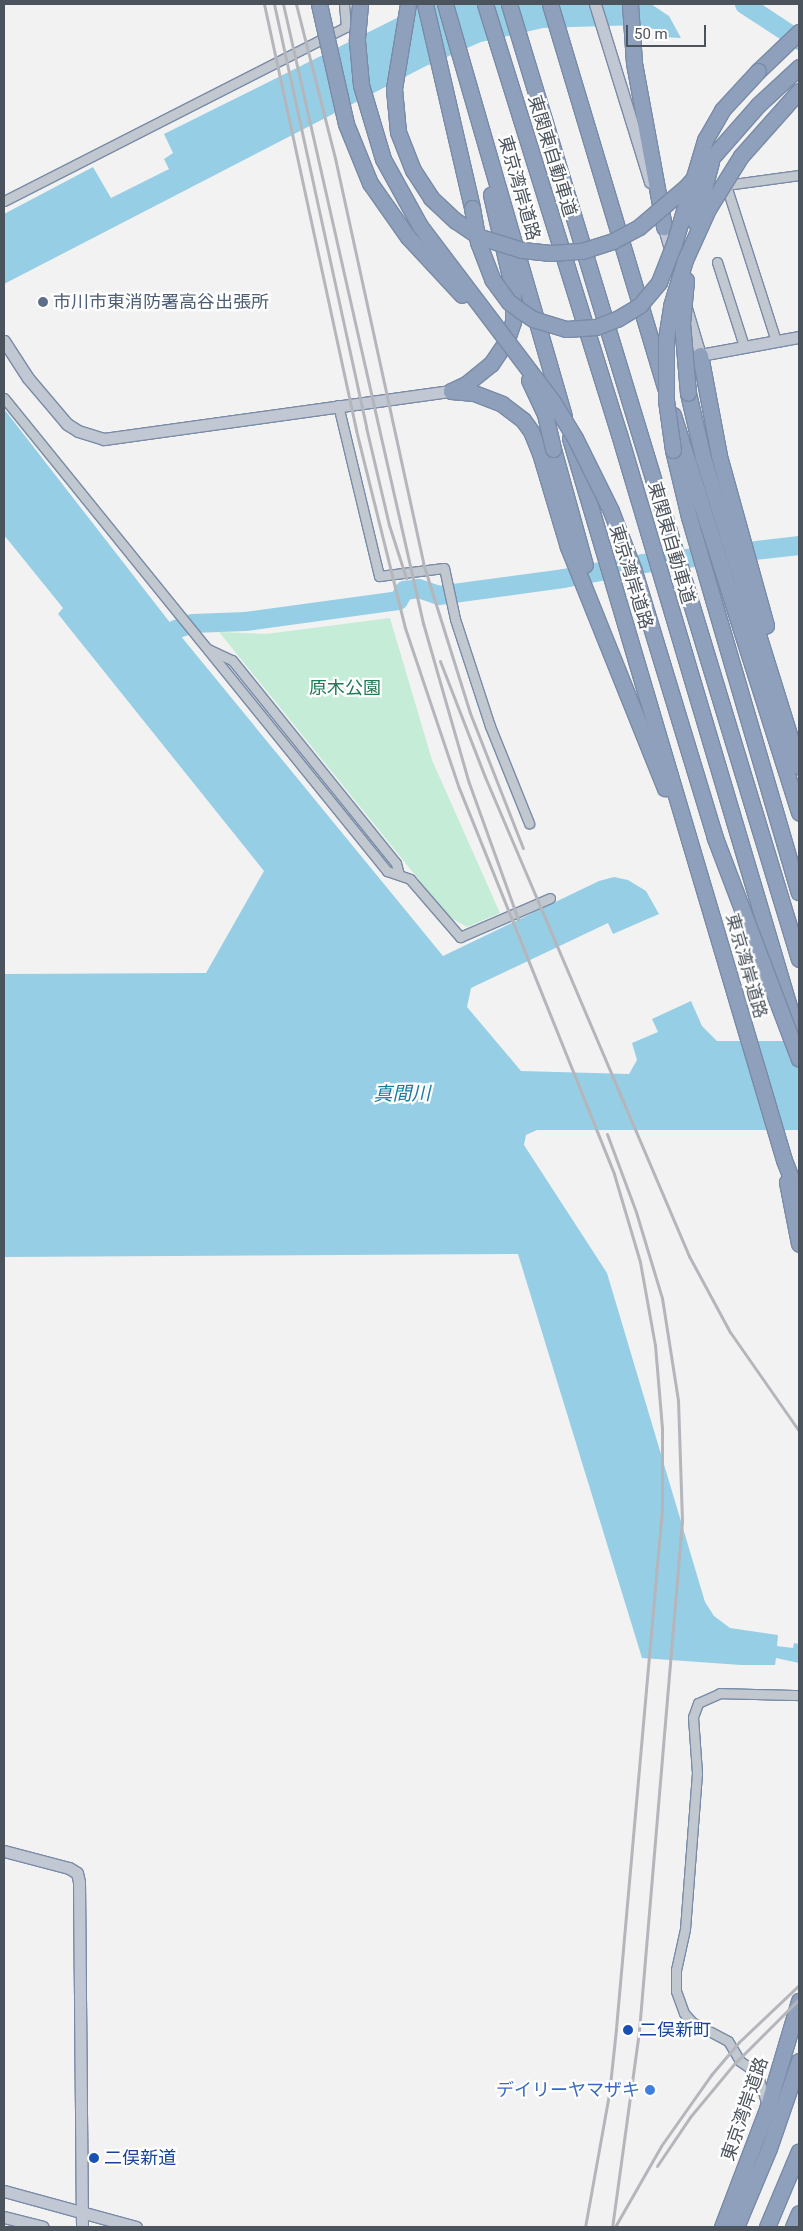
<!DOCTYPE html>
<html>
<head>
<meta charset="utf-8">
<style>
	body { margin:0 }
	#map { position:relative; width:803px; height:2231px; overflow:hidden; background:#f3f2f2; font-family:Roboto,"Noto Sans JP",sans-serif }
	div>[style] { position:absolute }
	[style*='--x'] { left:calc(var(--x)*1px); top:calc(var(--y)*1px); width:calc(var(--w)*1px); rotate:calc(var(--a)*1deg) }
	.green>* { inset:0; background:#c5ecd7 }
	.water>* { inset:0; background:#96cee5 }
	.river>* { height:19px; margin:-9.5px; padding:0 9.5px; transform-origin:9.5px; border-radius:9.5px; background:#96cee5 }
	.roads { filter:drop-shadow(1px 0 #798ba7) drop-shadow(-1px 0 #798ba7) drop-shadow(0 1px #798ba7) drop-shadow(0 -1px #798ba7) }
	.street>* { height:9px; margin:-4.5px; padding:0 4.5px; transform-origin:4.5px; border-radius:4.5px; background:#c1c8cf }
	.secondary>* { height:11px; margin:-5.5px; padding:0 5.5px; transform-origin:5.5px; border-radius:5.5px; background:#c1c8d3 }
	.highway>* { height:15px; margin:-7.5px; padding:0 7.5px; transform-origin:7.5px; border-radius:7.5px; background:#8ea0bb }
	.rail>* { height:3px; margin:-1.5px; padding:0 1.5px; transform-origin:1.5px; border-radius:1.5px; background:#b4b6bb }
	.bridges { filter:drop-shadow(1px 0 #798ba7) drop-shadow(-1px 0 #798ba7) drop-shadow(0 1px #798ba7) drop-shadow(0 -1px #798ba7) }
	.highway-bridge>* { height:15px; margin:-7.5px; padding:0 7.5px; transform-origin:7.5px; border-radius:7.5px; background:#8ea0bb }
	.dots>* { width:14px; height:14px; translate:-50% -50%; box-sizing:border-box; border:2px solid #fff; border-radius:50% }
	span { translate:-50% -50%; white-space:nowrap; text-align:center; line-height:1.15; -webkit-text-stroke:4.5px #fff; paint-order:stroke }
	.street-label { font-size:18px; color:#4b535d }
	.service-label { font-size:18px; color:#4e5e75 }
	.left { translate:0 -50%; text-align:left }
	.park-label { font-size:18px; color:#207a54 }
	.transit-label { font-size:18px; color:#164399 }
	.shop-label { font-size:18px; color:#366cbe }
	.right { translate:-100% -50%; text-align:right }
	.water-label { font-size:19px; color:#197aa2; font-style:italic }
	.frame { position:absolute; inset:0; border:5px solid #4b535d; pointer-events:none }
	.scale { position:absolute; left:626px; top:25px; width:80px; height:22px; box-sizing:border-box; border:2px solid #4b535d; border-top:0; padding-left:6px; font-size:15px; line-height:18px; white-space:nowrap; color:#4b535d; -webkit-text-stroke:4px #fff; paint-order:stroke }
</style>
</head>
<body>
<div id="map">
	<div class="green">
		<div style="clip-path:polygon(390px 618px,432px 760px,500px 913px,467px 927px,449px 917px,219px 632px,266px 634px)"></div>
	</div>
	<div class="water">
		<div style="clip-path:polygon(425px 4px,651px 4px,669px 16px,681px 38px,662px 37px,659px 31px,641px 25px,572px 27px,543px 28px,481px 42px,426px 66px,4px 284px,4px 214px,93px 167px,111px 198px,169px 169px,164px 159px,173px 153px,164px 134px)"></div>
		<div style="clip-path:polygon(4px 409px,175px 629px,443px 956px,599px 881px,614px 877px,628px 880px,646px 891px,659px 914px,613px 934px,608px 923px,471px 988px,467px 1007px,521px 1071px,629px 1074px,637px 1060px,632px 1043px,658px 1032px,652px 1019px,691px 1001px,702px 1026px,717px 1041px,799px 1041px,799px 1130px,537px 1130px,526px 1135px,524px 1145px,607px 1273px,705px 1602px,714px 1616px,730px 1628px,778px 1635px,777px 1646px,793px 1648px,794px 1643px,799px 1644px,799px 1663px,776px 1658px,775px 1665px,741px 1665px,642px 1658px,518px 1254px,4px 1257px,4px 974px,206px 973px,264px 871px,58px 614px,63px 608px,4px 535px)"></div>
	</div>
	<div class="river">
		<div style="--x:744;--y:4;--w:66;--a:33.2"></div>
		<div style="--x:175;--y:629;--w:18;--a:-19"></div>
		<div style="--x:192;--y:623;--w:53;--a:-2.2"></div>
		<div style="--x:245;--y:621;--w:154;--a:-7.8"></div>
		<div style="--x:398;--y:600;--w:12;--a:-59"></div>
		<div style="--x:404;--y:590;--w:14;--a:-8"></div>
		<div style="--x:418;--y:588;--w:21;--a:19"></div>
		<div style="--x:438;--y:595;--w:126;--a:-7.7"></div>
		<div style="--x:563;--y:578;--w:81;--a:-10.6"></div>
		<div style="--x:643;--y:563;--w:157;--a:-6.6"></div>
	</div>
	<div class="roads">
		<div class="street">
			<div style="--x:4;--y:201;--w:384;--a:-27"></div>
			<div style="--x:346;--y:27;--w:23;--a:-95"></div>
			<div style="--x:717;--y:262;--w:88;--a:72.2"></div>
			<div style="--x:776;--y:341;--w:164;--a:-107.8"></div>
			<div style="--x:726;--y:185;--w:74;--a:-7.8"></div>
			<div style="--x:4;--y:398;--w:609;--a:51"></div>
			<div style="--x:387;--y:871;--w:24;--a:19"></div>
			<div style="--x:410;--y:879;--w:77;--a:49.2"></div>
			<div style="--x:460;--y:937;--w:98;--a:-23.4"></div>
			<div style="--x:338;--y:405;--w:176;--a:76.5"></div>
			<div style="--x:379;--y:576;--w:65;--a:-7"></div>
			<div style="--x:444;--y:568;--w:52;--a:77.8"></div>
			<div style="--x:455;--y:619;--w:113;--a:71.9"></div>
			<div style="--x:490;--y:726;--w:105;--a:68.1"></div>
			<div style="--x:208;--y:649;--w:26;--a:25"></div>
			<div style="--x:232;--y:660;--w:261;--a:51.1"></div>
			<div style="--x:396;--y:863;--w:12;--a:76"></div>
			<div style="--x:766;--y:2102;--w:30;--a:-107"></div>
			<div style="--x:757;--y:2073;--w:21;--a:-145"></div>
			<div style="--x:740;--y:2061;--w:23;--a:-121"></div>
			<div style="--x:728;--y:2041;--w:41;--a:-152.2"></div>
			<div style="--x:692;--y:2022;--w:12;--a:-132"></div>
			<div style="--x:684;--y:2013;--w:23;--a:-110"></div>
			<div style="--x:676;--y:1991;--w:21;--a:-90"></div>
			<div style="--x:676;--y:1970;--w:42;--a:-77.6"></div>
			<div style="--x:685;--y:1929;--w:156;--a:-85.6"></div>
			<div style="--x:697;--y:1773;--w:56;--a:-94.1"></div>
			<div style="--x:693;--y:1717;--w:15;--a:-70"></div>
			<div style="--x:698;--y:1703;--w:24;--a:-24"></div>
			<div style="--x:720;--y:1693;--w:79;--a:1.5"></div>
		</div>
		<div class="secondary">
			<div style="--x:595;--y:4;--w:186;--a:72.8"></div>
			<div style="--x:662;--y:221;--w:61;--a:73.9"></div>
			<div style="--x:686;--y:308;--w:49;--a:73.4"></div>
			<div style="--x:700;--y:355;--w:101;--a:-10.3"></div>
			<div style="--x:4;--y:341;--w:44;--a:57"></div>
			<div style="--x:28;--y:378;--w:60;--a:49.7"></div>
			<div style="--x:67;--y:424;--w:13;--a:32"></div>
			<div style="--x:78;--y:431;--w:27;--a:17"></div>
			<div style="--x:104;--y:439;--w:350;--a:-7.9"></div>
			<div style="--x:4;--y:1851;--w:67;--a:14.7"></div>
			<div style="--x:69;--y:1868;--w:9;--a:32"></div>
			<div style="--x:77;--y:1873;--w:9;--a:77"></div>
			<div style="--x:79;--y:1882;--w:345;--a:89.5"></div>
			<div style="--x:4;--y:2191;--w:137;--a:15.3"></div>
			<div style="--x:4;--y:2217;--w:40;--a:14.4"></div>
		</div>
		<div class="highway">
			<div style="--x:425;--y:4;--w:209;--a:77"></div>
			<div style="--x:445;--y:4;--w:428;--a:73.9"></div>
			<div style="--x:485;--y:4;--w:450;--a:72.7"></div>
			<div style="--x:619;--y:434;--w:632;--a:73.46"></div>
			<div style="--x:509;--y:4;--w:998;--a:73.11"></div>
			<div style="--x:550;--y:4;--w:401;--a:73.3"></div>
			<div style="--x:630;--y:4;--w:59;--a:86.1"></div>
			<div style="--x:634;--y:63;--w:167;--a:79.6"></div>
			<div style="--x:758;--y:71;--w:57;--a:-43.6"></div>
			<div style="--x:700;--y:355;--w:103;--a:79.3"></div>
			<div style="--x:719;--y:456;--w:176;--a:74.5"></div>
			<div style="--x:451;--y:391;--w:23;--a:5"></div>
			<div style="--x:474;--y:393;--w:30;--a:21"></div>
			<div style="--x:502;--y:404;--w:26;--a:37"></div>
			<div style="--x:523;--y:420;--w:14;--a:54"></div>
			<div style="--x:531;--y:431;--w:24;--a:68"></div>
			<div style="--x:540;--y:453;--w:98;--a:73.4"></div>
			<div style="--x:568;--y:547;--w:260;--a:68.1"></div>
			<div style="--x:451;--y:391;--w:17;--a:-25"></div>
			<div style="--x:466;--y:384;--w:32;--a:-39"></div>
			<div style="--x:491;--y:364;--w:27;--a:-56"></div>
			<div style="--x:506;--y:342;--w:21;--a:-71"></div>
			<div style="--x:513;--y:322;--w:32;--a:-90"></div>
			<div style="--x:513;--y:290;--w:98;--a:-103"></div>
			<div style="--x:688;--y:393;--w:67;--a:77"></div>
			<div style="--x:703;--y:458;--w:323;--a:72.7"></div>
			<div style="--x:673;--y:415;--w:417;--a:72.4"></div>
			<div style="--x:570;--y:438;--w:753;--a:73.49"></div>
			<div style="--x:784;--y:1160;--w:41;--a:68.5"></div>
			<div style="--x:553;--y:449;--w:120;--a:74.6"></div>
			<div style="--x:673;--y:450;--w:69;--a:76.6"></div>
			<div style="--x:689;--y:517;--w:391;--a:73.7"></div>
			<div style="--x:787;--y:1182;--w:63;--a:79"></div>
			<div style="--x:722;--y:2227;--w:126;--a:-69.1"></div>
			<div style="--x:767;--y:2109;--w:113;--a:-73.5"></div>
			<div style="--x:736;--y:2227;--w:86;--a:-67.3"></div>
			<div style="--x:769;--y:2148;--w:92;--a:-71"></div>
			<div style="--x:767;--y:2227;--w:82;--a:-67.2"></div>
			<div style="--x:793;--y:2227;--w:15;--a:-67"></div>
		</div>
	</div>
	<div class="rail">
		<div style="--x:264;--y:4;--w:436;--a:77.8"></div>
		<div style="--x:356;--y:430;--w:204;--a:76.1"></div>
		<div style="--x:405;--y:628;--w:169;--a:71.4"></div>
		<div style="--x:459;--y:788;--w:416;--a:68.1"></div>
		<div style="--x:614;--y:1174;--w:92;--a:73.5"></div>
		<div style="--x:640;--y:1262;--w:84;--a:79.8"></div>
		<div style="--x:655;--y:1345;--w:84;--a:85.2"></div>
		<div style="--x:662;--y:1429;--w:80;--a:90"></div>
		<div style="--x:662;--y:1509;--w:522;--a:95.06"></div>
		<div style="--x:616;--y:2029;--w:65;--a:96.1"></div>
		<div style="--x:609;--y:2094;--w:135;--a:100.2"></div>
		<div style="--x:274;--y:4;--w:433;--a:77.7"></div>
		<div style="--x:366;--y:427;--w:101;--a:76.8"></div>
		<div style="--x:389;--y:525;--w:56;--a:72.2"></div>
		<div style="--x:283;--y:4;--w:635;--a:77.26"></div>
		<div style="--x:423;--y:623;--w:166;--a:74"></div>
		<div style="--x:469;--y:783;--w:145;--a:70.2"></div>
		<div style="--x:296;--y:4;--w:159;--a:75.8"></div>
		<div style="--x:335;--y:158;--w:414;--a:77.7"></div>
		<div style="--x:423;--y:563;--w:157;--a:72.6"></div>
		<div style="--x:470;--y:713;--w:145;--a:68.6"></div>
		<div style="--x:440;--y:661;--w:124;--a:68.8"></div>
		<div style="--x:485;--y:777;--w:521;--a:66.93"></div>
		<div style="--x:689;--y:1256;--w:86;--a:61.7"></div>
		<div style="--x:730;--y:1332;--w:121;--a:55.1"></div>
		<div style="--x:607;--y:1134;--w:83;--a:69.6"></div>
		<div style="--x:636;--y:1212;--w:90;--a:73.2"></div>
		<div style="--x:662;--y:1298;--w:103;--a:81.1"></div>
		<div style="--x:678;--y:1400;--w:121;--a:88.1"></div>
		<div style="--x:682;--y:1521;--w:512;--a:94.82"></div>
		<div style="--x:639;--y:2031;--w:198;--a:97.8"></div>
		<div style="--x:657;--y:2166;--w:59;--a:-56"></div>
		<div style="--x:690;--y:2117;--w:69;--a:-50.3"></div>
		<div style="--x:734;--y:2064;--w:92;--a:-45"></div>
		<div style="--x:616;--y:2225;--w:91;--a:-60.3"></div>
		<div style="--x:661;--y:2146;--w:87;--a:-54.8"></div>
		<div style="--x:711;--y:2075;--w:43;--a:-49.7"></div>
		<div style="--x:739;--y:2042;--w:83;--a:-43.5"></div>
	</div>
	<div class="bridges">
		<div class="highway-bridge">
			<div style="--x:319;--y:4;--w:123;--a:77.3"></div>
			<div style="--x:346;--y:124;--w:64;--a:67.9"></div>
			<div style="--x:370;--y:183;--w:66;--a:54.9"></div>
			<div style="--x:408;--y:237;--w:79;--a:47"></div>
			<div style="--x:360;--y:4;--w:37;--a:95"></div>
			<div style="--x:357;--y:41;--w:44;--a:84.8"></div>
			<div style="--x:361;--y:85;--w:77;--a:73.4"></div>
			<div style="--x:383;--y:159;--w:77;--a:61.1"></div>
			<div style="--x:420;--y:226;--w:221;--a:52.9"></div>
			<div style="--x:553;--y:402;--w:42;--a:58.6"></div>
			<div style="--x:575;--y:438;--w:81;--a:63.7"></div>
			<div style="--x:611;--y:511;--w:64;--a:69"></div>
			<div style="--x:634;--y:571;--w:279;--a:73.1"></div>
			<div style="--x:715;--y:838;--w:236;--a:69.2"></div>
			<div style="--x:408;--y:4;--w:86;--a:99.4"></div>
			<div style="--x:394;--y:89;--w:43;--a:84.7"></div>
			<div style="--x:398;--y:132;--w:41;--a:68.5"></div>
			<div style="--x:413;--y:170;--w:33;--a:57"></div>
			<div style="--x:431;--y:198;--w:34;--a:43"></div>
			<div style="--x:456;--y:221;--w:29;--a:34"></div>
			<div style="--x:480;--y:237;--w:44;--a:17.2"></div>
			<div style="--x:522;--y:250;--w:29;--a:6"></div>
			<div style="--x:551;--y:253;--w:31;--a:-4"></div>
			<div style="--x:582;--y:251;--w:33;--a:-18"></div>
			<div style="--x:613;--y:241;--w:30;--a:-28"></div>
			<div style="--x:639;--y:227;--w:62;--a:-40.4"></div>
			<div style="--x:686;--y:187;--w:109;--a:-48.7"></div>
			<div style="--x:758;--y:105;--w:56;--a:-42.8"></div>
			<div style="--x:472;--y:208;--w:35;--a:80"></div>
			<div style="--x:478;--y:242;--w:40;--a:69"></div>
			<div style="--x:492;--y:279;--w:29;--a:54"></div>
			<div style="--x:509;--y:302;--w:15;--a:37"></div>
			<div style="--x:521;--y:311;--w:14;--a:34"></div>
			<div style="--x:533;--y:319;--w:34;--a:17"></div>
			<div style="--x:566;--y:329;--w:30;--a:-4"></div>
			<div style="--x:596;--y:327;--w:22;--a:-21"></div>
			<div style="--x:617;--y:319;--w:27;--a:-31"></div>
			<div style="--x:640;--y:305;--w:30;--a:-50"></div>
			<div style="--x:659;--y:282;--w:41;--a:-68.5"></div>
			<div style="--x:674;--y:244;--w:109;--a:-73.4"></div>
			<div style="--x:705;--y:140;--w:34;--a:-60"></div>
			<div style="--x:722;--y:110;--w:53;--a:-47.3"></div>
			<div style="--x:695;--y:222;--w:62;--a:-75.1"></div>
			<div style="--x:686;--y:280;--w:43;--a:95.3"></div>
			<div style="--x:682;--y:323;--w:70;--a:85.1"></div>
			<div style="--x:529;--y:380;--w:38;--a:65"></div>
			<div style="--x:545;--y:414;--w:36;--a:77"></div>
			<div style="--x:673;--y:450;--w:50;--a:-98"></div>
			<div style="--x:666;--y:400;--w:61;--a:-90"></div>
			<div style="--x:666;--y:339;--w:33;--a:-81"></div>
			<div style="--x:671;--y:306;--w:48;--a:-73.1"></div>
			<div style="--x:685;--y:260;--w:56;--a:-65.7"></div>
			<div style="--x:708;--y:209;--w:62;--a:-58.1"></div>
			<div style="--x:741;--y:156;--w:87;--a:-48.3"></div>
		</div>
	</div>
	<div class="dots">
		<div style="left:43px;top:302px;background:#5c6f8a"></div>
		<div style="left:628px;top:2030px;background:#1a4fb4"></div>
		<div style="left:650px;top:2090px;background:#3f7fe0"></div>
		<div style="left:94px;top:2158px;background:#1a4fb4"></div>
	</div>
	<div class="street-label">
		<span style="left:552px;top:156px;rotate:73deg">東関東自動車道</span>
		<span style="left:519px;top:188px;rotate:74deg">東京湾岸道路</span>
		<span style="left:671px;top:543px;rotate:74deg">東関東自動車道</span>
		<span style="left:631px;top:577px;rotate:73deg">東京湾岸道路</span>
		<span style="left:746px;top:966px;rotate:74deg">東京湾岸道路</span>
		<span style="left:745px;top:2109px;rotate:-71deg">東京湾岸道路</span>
	</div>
	<div class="service-label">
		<span class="left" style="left:53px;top:302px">市川市東消防署高谷出張所</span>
	</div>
	<div class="park-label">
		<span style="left:345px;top:688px">原木公園</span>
	</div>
	<div class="transit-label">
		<span class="left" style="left:639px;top:2030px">二俣新町</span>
		<span class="left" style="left:104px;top:2158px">二俣新道</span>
	</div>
	<div class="shop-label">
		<span class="right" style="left:640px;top:2090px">デイリーヤマザキ</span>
	</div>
	<div class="water-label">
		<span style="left:402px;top:1094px;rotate:-1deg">真間川</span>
	</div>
	<div class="frame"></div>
	<div class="scale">50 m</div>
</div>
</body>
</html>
